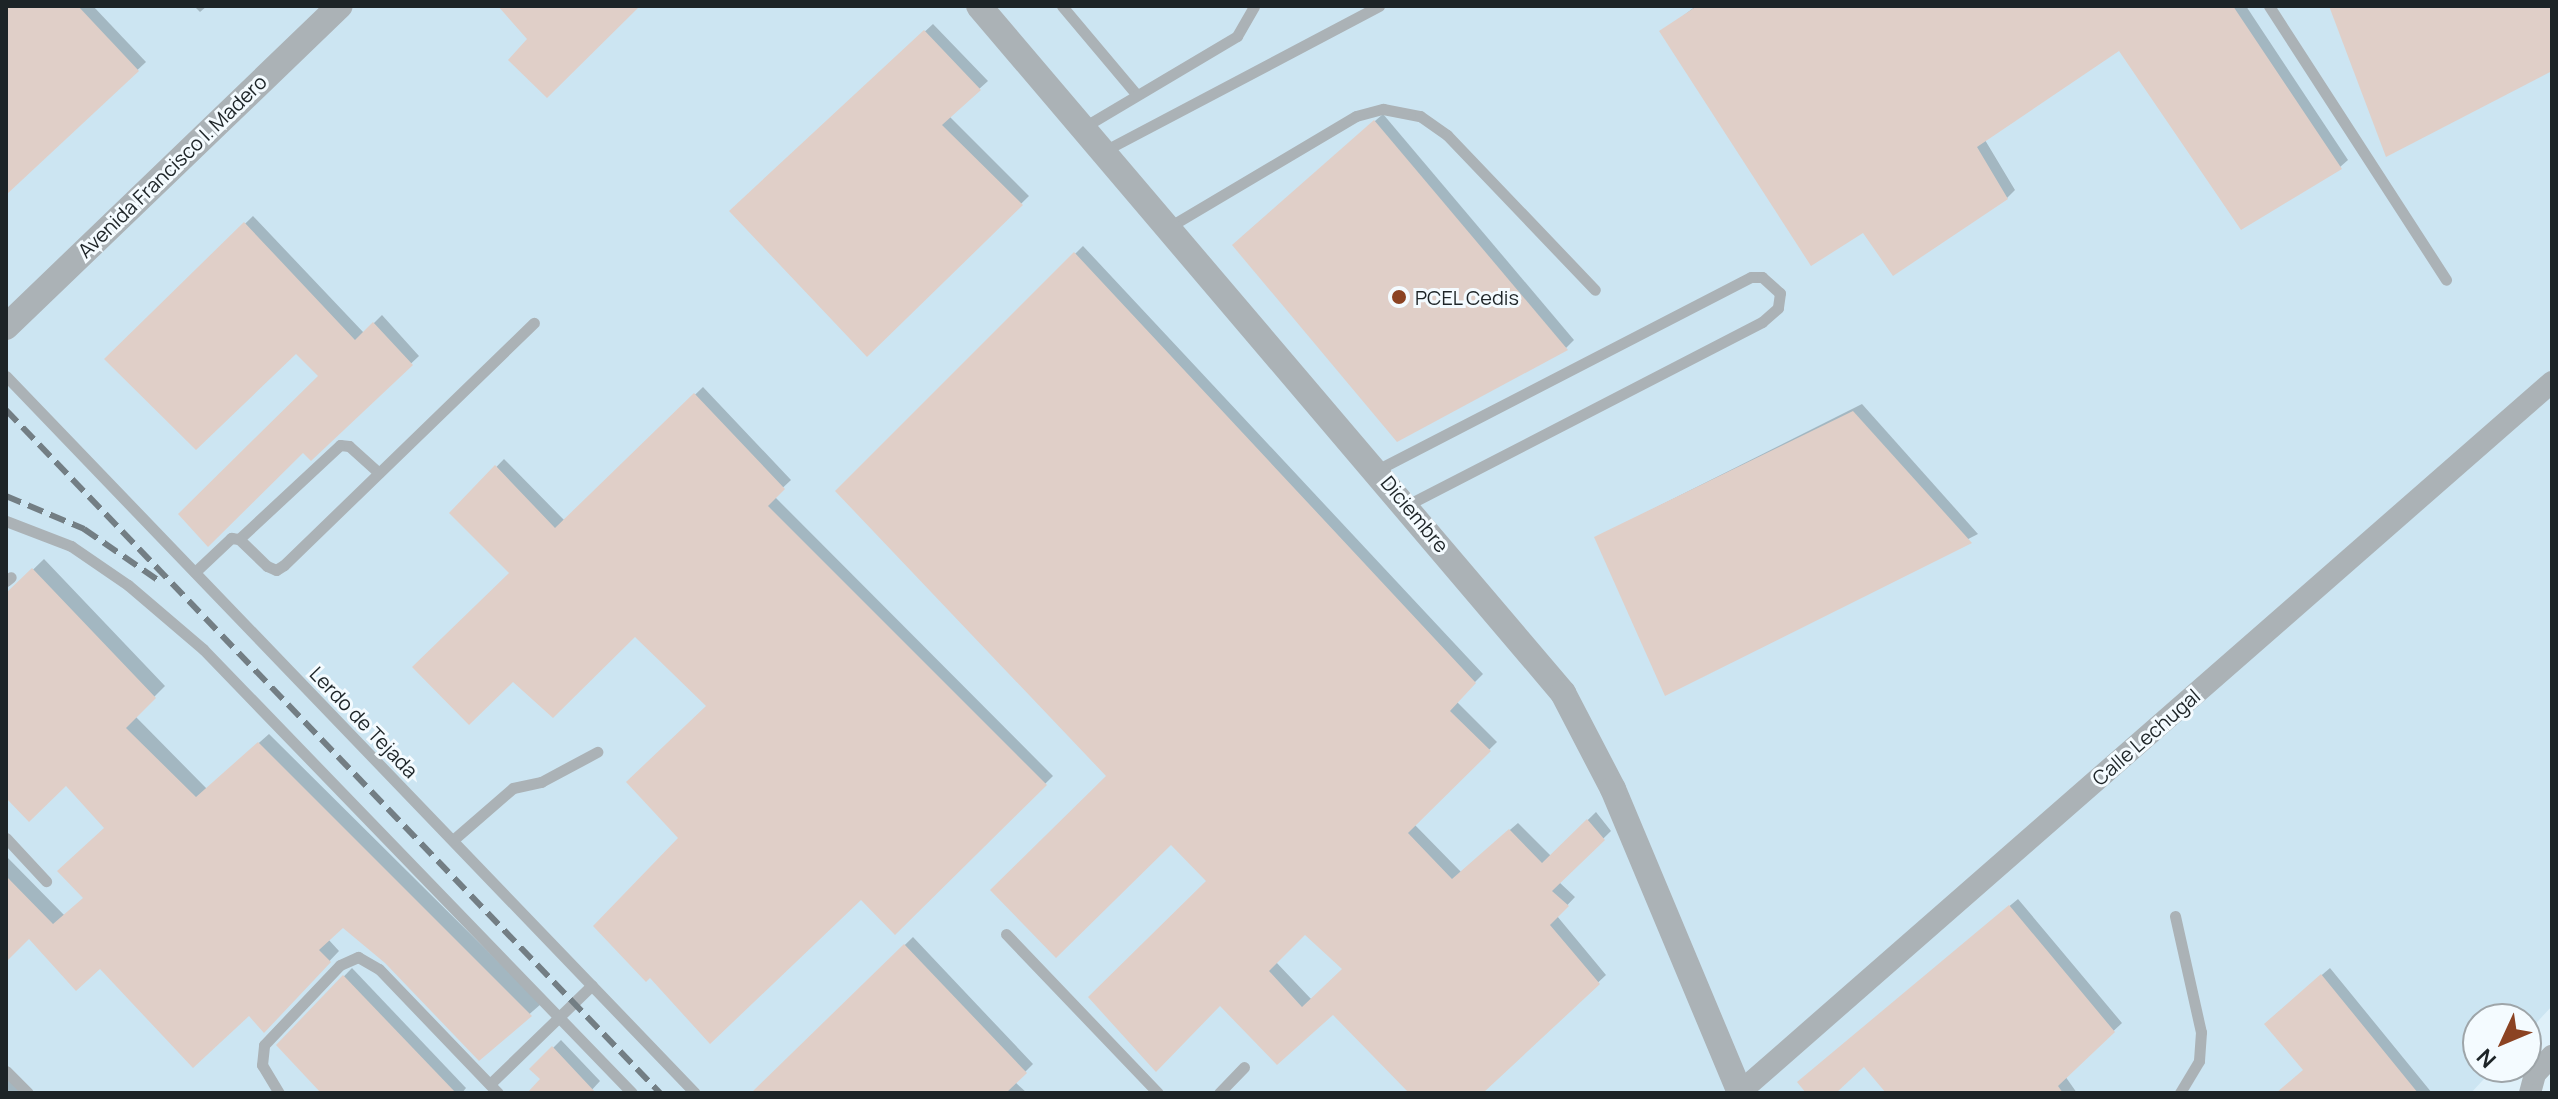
<!DOCTYPE html>
<html>
<head>
<meta charset="utf-8">
<style>
	body { margin:0 }
	#map { position:relative; width:2558px; height:1099px; overflow:hidden; background:#def0f9; font-family:Manrope,sans-serif }
	div>[style] { position:absolute }
	[style*='--x'] { left:calc(var(--x)*1px); top:calc(var(--y)*1px); width:calc(var(--w)*1px); rotate:calc(var(--a)*1deg) }
	.built>* { inset:0; background:#cce5f2 }
	.shadow>* { inset:0; background:#0003 }
	.building>* { inset:0; background:#e0cfc8 }
	.service>* { height:11px; margin:-5.5px; padding:0 5.5px; transform-origin:5.5px; border-radius:5.5px; background:#abb2b6 }
	.minor>* { height:22px; margin:-11px; padding:0 11px; transform-origin:11px; border-radius:11px; background:#abb2b6 }
	.tertiary>* { height:26px; margin:-13px; padding:0 13px; transform-origin:13px; border-radius:13px; background:#abb2b6 }
	.rail>* { height:6px; margin-top:-3px; transform-origin:0; background:repeating-linear-gradient(90deg,#737e84 0 16px,transparent 0 24px) }
	.dots>* { width:22px; height:22px; translate:-50% -50%; box-sizing:border-box; border:4px solid #f4fbff; border-radius:50% }
	span { translate:-50% -50%; white-space:nowrap; text-align:center; line-height:1.15; -webkit-text-stroke:6px #f4fbff; paint-order:stroke }
	.street-label { font-size:20px; color:#1d2427 }
	.poi-label { font-size:20px; color:#1d2427 }
	.left { translate:0 -50%; text-align:left }
	.frame { position:absolute; inset:0; border:8px solid #1d2427; pointer-events:none }
	.north { position:absolute; left:2462px; top:1003px; width:80px; height:80px; box-sizing:border-box; background:#f4fbff; border:2px solid #9ea5a9; border-radius:50%; rotate:226deg; font-size:22px; font-weight:700; line-height:32px; text-align:center; color:#1d2427 }
	.north::after { content:''; display:block; margin:auto; width:28px; height:36px; background:#8b4323; clip-path:polygon(50% 0,100% 100%,50% 72%,0 100%) }
</style>
</head>
<body>
<div id="map">
	<div class="built">
		<div style="clip-path:polygon(6px 6px,2552px 6px,2552px 1006px,2526px 1034px,2526px 1019px,2478px 1019px,2478px 1067px,2495px 1067px,2471px 1093px,6px 1093px)"></div>
	</div>
	<div class="shadow">
		<div style="clip-path:polygon(6px 6px,93px 6px,146px 62px,6px 192px)"></div>
		<div style="clip-path:polygon(194px 6px,207px 6px,200px 12px)"></div>
		<div style="clip-path:polygon(1696px 6px,2246px 6px,2348px 160px,2340px 167px,2119px 48px,1985px 140px,2015px 190px,2007px 198px,1863px 231px,1662px 32px)"></div>
		<div style="clip-path:polygon(933px 24px,988px 81px,949px 116px,1029px 196px,867px 354px,739px 204px)"></div>
		<div style="clip-path:polygon(1383px 114px,1574px 340px,1566px 348px,1242px 237px)"></div>
		<div style="clip-path:polygon(253px 216px,364px 333px,382px 315px,419px 356px,311px 458px,320px 376px,296px 351px,107px 359px)"></div>
		<div style="clip-path:polygon(evenodd,1083px 246px,1483px 674px,1456px 701px,1497px 742px,1414px 824px,1461px 872px,1518px 823px,1551px 856px,1596px 812px,1611px 831px,1559px 882px,1575px 897px,1557px 916px,1606px 975px,1480px 1093px,1412px 1093px,1333px 1012px,1220px 1004px,1208px 881px,837px 491px,1083px 246px,1305px 932px,1345px 968px,1312px 1000px,1275px 961px,1305px 932px)"></div>
		<div style="clip-path:polygon(703px 387px,791px 480px,774px 496px,1053px 776px,896px 932px,861px 897px,681px 838px,708px 706px,635px 634px,511px 573px,452px 513px,504px 459px,565px 521px)"></div>
		<div style="clip-path:polygon(1862px 404px,1978px 534px,1666px 694px,1597px 537px)"></div>
		<div style="clip-path:polygon(44px 559px,165px 686px,135px 716px,207px 789px,269px 734px,541px 1004px,479px 1058px,387px 962px,343px 925px,328px 939px,339px 951px,264px 1030px,249px 1014px,101px 966px,29px 937px,6px 959px,6px 856px,65px 916px,86px 897px,107px 828px,66px 783px,6px 795px,6px 596px)"></div>
		<div style="clip-path:polygon(2018px 899px,2122px 1023px,2065px 1076px,2077px 1093px,1889px 1093px,1864px 1065px,1833px 1093px,1808px 1093px,1808px 1074px)"></div>
		<div style="clip-path:polygon(913px 937px,1033px 1064px,1015px 1082px,1027px 1093px,754px 1093px)"></div>
		<div style="clip-path:polygon(352px 968px,466px 1088px,462px 1093px,324px 1093px,278px 1045px)"></div>
		<div style="clip-path:polygon(2330px 968px,2432px 1093px,2277px 1093px,2305px 1070px,2274px 1016px)"></div>
		<div style="clip-path:polygon(561px 1040px,600px 1081px,589px 1093px,530px 1093px,542px 1079px,532px 1069px)"></div>
		<div style="clip-path:polygon(6px 1065px,34px 1093px,6px 1093px)"></div>
	</div>
	<div class="building">
		<div style="clip-path:polygon(6px 6px,78px 6px,139px 71px,6px 195px)"></div>
		<div style="clip-path:polygon(498px 6px,640px 6px,547px 98px,508px 60px,527px 39px)"></div>
		<div style="clip-path:polygon(1697px 6px,2233px 6px,2342px 169px,2241px 230px,2119px 51px,1977px 147px,2008px 199px,1893px 276px,1863px 233px,1811px 266px,1659px 31px)"></div>
		<div style="clip-path:polygon(2329px 6px,2552px 6px,2552px 71px,2386px 157px)"></div>
		<div style="clip-path:polygon(924px 30px,981px 90px,942px 125px,1023px 205px,867px 357px,729px 211px)"></div>
		<div style="clip-path:polygon(1374px 120px,1568px 350px,1397px 442px,1232px 245px)"></div>
		<div style="clip-path:polygon(244px 222px,355px 340px,373px 322px,413px 365px,311px 461px,303px 453px,208px 547px,178px 514px,318px 376px,296px 354px,196px 450px,104px 359px)"></div>
		<div style="clip-path:polygon(evenodd,1074px 252px,1476px 683px,1450px 711px,1491px 751px,1408px 833px,1452px 879px,1509px 829px,1542px 863px,1587px 819px,1605px 840px,1552px 891px,1569px 906px,1550px 925px,1600px 984px,1483px 1093px,1409px 1093px,1333px 1015px,1277px 1065px,1220px 1006px,1156px 1072px,1088px 997px,1206px 881px,1171px 845px,1056px 958px,990px 890px,1106px 776px,835px 491px,1074px 252px,1305px 935px,1342px 969px,1302px 1007px,1269px 971px,1305px 935px)"></div>
		<div style="clip-path:polygon(694px 393px,785px 489px,768px 506px,1047px 785px,895px 935px,861px 900px,710px 1044px,650px 978px,646px 982px,593px 926px,678px 838px,626px 782px,706px 706px,635px 637px,553px 718px,513px 682px,469px 725px,412px 667px,509px 573px,449px 513px,495px 465px,555px 528px)"></div>
		<div style="clip-path:polygon(1853px 411px,1972px 543px,1665px 696px,1594px 537px)"></div>
		<div style="clip-path:polygon(32px 568px,156px 698px,126px 728px,196px 797px,258px 742px,532px 1016px,479px 1061px,385px 963px,343px 928px,319px 950px,331px 962px,264px 1033px,249px 1016px,193px 1068px,100px 969px,76px 991px,29px 939px,6px 962px,6px 876px,53px 924px,83px 898px,57px 871px,104px 828px,66px 786px,29px 822px,6px 798px,6px 593px)"></div>
		<div style="clip-path:polygon(2009px 905px,2115px 1032px,2058px 1086px,2063px 1093px,1886px 1093px,1864px 1067px,1836px 1093px,1806px 1093px,1797px 1082px)"></div>
		<div style="clip-path:polygon(904px 944px,1027px 1073px,1006px 1093px,751px 1093px)"></div>
		<div style="clip-path:polygon(2321px 974px,2418px 1093px,2276px 1093px,2303px 1070px,2264px 1024px)"></div>
		<div style="clip-path:polygon(343px 975px,456px 1093px,321px 1093px,276px 1045px)"></div>
		<div style="clip-path:polygon(552px 1046px,596px 1093px,527px 1093px,540px 1079px,529px 1069px)"></div>
	</div>
	<div class="service">
		<div style="--x:1062;--y:6;--w:115;--a:49.9"></div>
		<div style="--x:2269;--y:6;--w:326;--a:57.1"></div>
		<div style="--x:1084;--y:127;--w:178;--a:-30.7"></div>
		<div style="--x:1237;--y:36;--w:34;--a:-60"></div>
		<div style="--x:1104;--y:151;--w:311;--a:-27.8"></div>
		<div style="--x:1169;--y:227;--w:217;--a:-30.7"></div>
		<div style="--x:1356;--y:116;--w:28;--a:-15"></div>
		<div style="--x:1383;--y:109;--w:38;--a:11"></div>
		<div style="--x:1420;--y:116;--w:33;--a:35"></div>
		<div style="--x:1447;--y:135;--w:214;--a:46.3"></div>
		<div style="--x:6;--y:376;--w:994;--a:46.14"></div>
		<div style="--x:1377;--y:470;--w:421;--a:-27.3"></div>
		<div style="--x:1751;--y:277;--w:11;--a:0"></div>
		<div style="--x:1762;--y:277;--w:24;--a:42"></div>
		<div style="--x:1780;--y:293;--w:15;--a:98"></div>
		<div style="--x:1778;--y:308;--w:21;--a:139"></div>
		<div style="--x:1762;--y:322;--w:399;--a:152.7"></div>
		<div style="--x:6;--y:521;--w:70;--a:21"></div>
		<div style="--x:71;--y:546;--w:69;--a:34.4"></div>
		<div style="--x:128;--y:585;--w:99;--a:40.5"></div>
		<div style="--x:203;--y:649;--w:617;--a:45.98"></div>
		<div style="--x:239;--y:539;--w:138;--a:-42.9"></div>
		<div style="--x:340;--y:445;--w:9;--a:6"></div>
		<div style="--x:349;--y:446;--w:40;--a:42"></div>
		<div style="--x:195;--y:572;--w:50;--a:-43.4"></div>
		<div style="--x:231;--y:538;--w:8;--a:7"></div>
		<div style="--x:239;--y:539;--w:39;--a:44"></div>
		<div style="--x:267;--y:566;--w:10;--a:24"></div>
		<div style="--x:276;--y:570;--w:9;--a:-32"></div>
		<div style="--x:284;--y:565;--w:348;--a:-44.1"></div>
		<div style="--x:6;--y:581;--w:6;--a:-39"></div>
		<div style="--x:6;--y:838;--w:59;--a:47.1"></div>
		<div style="--x:453;--y:840;--w:79;--a:-40.9"></div>
		<div style="--x:513;--y:788;--w:29;--a:-12"></div>
		<div style="--x:541;--y:782;--w:64;--a:-28.2"></div>
		<div style="--x:2175;--y:916;--w:119;--a:77.4"></div>
		<div style="--x:2201;--y:1032;--w:29;--a:94"></div>
		<div style="--x:2199;--y:1061;--w:37;--a:121"></div>
		<div style="--x:1006;--y:934;--w:220;--a:46.3"></div>
		<div style="--x:6;--y:1071;--w:31;--a:45"></div>
		<div style="--x:492;--y:1082;--w:139;--a:-44.1"></div>
		<div style="--x:279;--y:1093;--w:33;--a:-121"></div>
		<div style="--x:262;--y:1065;--w:20;--a:-84"></div>
		<div style="--x:264;--y:1045;--w:110;--a:-46.5"></div>
		<div style="--x:340;--y:965;--w:20;--a:-24"></div>
		<div style="--x:358;--y:957;--w:24;--a:30"></div>
		<div style="--x:379;--y:969;--w:172;--a:46.2"></div>
		<div style="--x:1219;--y:1093;--w:36;--a:-46"></div>
	</div>
	<div class="minor">
		<div style="--x:1740;--y:1092;--w:1079;--a:-41.17"></div>
		<div style="--x:2530;--y:1093;--w:20;--a:-75"></div>
		<div style="--x:2535;--y:1074;--w:25;--a:-47"></div>
	</div>
	<div class="tertiary">
		<div style="--x:979;--y:6;--w:902;--a:49.63"></div>
		<div style="--x:1563;--y:693;--w:108;--a:62.5"></div>
		<div style="--x:1613;--y:789;--w:329;--a:67.3"></div>
		<div style="--x:6;--y:327;--w:463;--a:-43.9"></div>
	</div>
	<div class="rail">
		<div style="--x:6;--y:410;--w:946;--a:46.24"></div>
		<div style="--x:6;--y:496;--w:85;--a:22.9"></div>
		<div style="--x:84;--y:529;--w:91;--a:34.7"></div>
	</div>
	<div class="dots">
		<div style="left:1399px;top:297px;background:#8b4323"></div>
	</div>
	<div class="street-label">
		<span style="left:172px;top:166px;rotate:-44deg">Avenida Francisco I. Madero</span>
		<span style="left:1415px;top:514px;rotate:50deg">Diciembre</span>
		<span style="left:364px;top:722px;rotate:46deg">Lerdo de Tejada</span>
		<span style="left:2146px;top:737px;rotate:-41deg">Calle Lechugal</span>
	</div>
	<div class="poi-label">
		<span class="left" style="left:1415px;top:297px">PCEL Cedis</span>
	</div>
	<div class="frame"></div>
	<div class="north">N</div>
</div>
</body>
</html>
